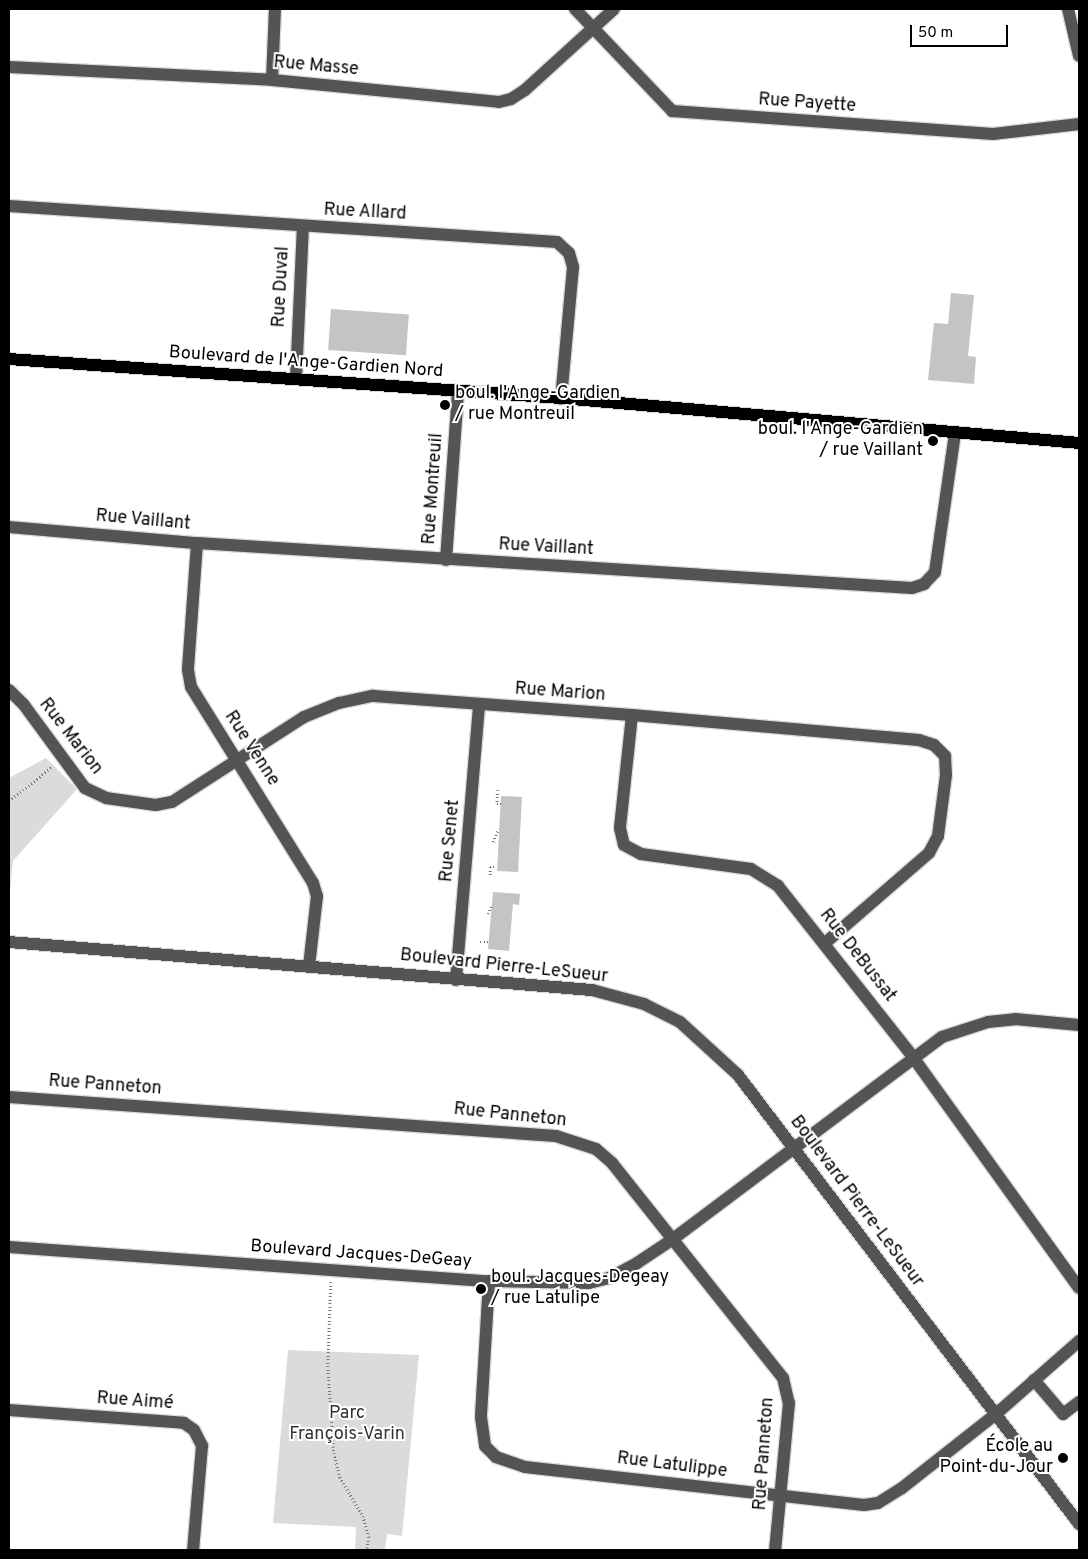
<!DOCTYPE html>
<html>
<head>
<meta charset="utf-8">
<style>
	body { margin:0 }
	#map { position:relative; width:1088px; height:1559px; overflow:hidden; background:#fff; font-family:Overpass,sans-serif }
	div>[style] { position:absolute }
	[style*='--x'] { left:calc(var(--x)*1px); top:calc(var(--y)*1px); width:calc(var(--w)*1px); rotate:calc(var(--a)*1deg) }
	.green>* { inset:0; background:#dbdbdb }
	.building>* { inset:0; background:#c4c4c4; transform-origin:0 0 }
	.path>* { height:2.5px; margin-top:-1.25px; transform-origin:0; background:repeating-linear-gradient(90deg,#767676 0 1px,transparent 0 3.5px) }
	.roads { filter:drop-shadow(1px 0 #dbdbdb) drop-shadow(-1px 0 #dbdbdb) drop-shadow(0 1px #dbdbdb) drop-shadow(0 -1px #dbdbdb) }
	.minor>* { height:12px; margin:-6px; padding:0 6px; transform-origin:6px; border-radius:6px; background:#545454 }
	.major>* { height:12px; margin:-6px; padding:0 6px; transform-origin:6px; border-radius:6px; background:#000 }
	.dots>* { width:14px; height:14px; translate:-50% -50%; box-sizing:border-box; border:2px solid #fff; border-radius:50% }
	span { translate:-50% -50%; white-space:nowrap; text-align:center; line-height:1.15; -webkit-text-stroke:4px #fff; paint-order:stroke }
	.street-label { font-size:18px; color:#000 }
	.poi-label { font-size:18px; color:#000 }
	.left { translate:0 -50%; text-align:left }
	.right { translate:-100% -50%; text-align:right }
	.park-label { font-size:18px; color:#323232 }
	.frame { position:absolute; inset:0; border:10px solid #000; pointer-events:none }
	.scale { position:absolute; left:910px; top:25px; width:98px; height:22px; box-sizing:border-box; border:2px solid #000; border-top:0; padding-left:6px; font-size:15px; line-height:18px; white-space:nowrap; color:#000; -webkit-text-stroke:4px #fff; paint-order:stroke }
</style>
</head>
<body>
<div id="map">
	<div class="green">
		<div style="clip-path:polygon(46px 758px,77px 789px,13px 861px,9px 900px,9px 778px)"></div>
		<div style="clip-path:polygon(288px 1350px,419px 1355px,402px 1536px,387px 1534px,385px 1550px,355px 1550px,356px 1527px,273px 1523px)"></div>
	</div>
	<div class="building">
		<div style="clip-path:polygon(951px 293px,974px 295px,968px 356px,976px 357px,974px 384px,928px 380px,934px 323px,948px 324px)"></div>
		<div style="left:331px;top:309px;width:78px;height:41px;rotate:4deg"></div>
		<div style="left:501px;top:796px;width:21px;height:75px;rotate:3deg"></div>
		<div style="clip-path:polygon(493px 892px,520px 894px,519px 905px,513px 904px,509px 951px,488px 949px)"></div>
	</div>
	<div class="path">
		<div style="--x:498;--y:790;--w:14;--a:94"></div>
		<div style="--x:497;--y:804;--w:4;--a:0"></div>
		<div style="--x:9;--y:801;--w:56;--a:-38.5"></div>
		<div style="--x:493;--y:842;--w:14;--a:-69"></div>
		<div style="--x:490;--y:875;--w:8;--a:-90"></div>
		<div style="--x:490;--y:867;--w:5;--a:0"></div>
		<div style="--x:488;--y:914;--w:9;--a:-69"></div>
		<div style="--x:480;--y:942;--w:9;--a:0"></div>
		<div style="--x:331;--y:1282;--w:84;--a:92"></div>
		<div style="--x:328;--y:1366;--w:87;--a:86.1"></div>
		<div style="--x:334;--y:1453;--w:25;--a:76"></div>
		<div style="--x:340;--y:1477;--w:45;--a:59.5"></div>
		<div style="--x:363;--y:1516;--w:22;--a:74"></div>
		<div style="--x:369;--y:1537;--w:13;--a:99"></div>
	</div>
	<div class="roads">
		<div class="minor">
			<div style="--x:575;--y:9;--w:141;--a:46.4"></div>
			<div style="--x:672;--y:111;--w:322;--a:4.1"></div>
			<div style="--x:993;--y:134;--w:87;--a:-6.6"></div>
			<div style="--x:1068;--y:9;--w:48;--a:76.8"></div>
			<div style="--x:9;--y:67;--w:263;--a:2.8"></div>
			<div style="--x:272;--y:80;--w:228;--a:5.5"></div>
			<div style="--x:499;--y:102;--w:12;--a:-14"></div>
			<div style="--x:511;--y:99;--w:17;--a:-33"></div>
			<div style="--x:525;--y:90;--w:120;--a:-42.3"></div>
			<div style="--x:272;--y:80;--w:71;--a:-87.6"></div>
			<div style="--x:9;--y:206;--w:549;--a:3.76"></div>
			<div style="--x:557;--y:242;--w:16;--a:43"></div>
			<div style="--x:569;--y:253;--w:15;--a:74"></div>
			<div style="--x:573;--y:267;--w:132;--a:95.2"></div>
			<div style="--x:296;--y:379;--w:152;--a:-87.4"></div>
			<div style="--x:9;--y:527;--w:189;--a:4.9"></div>
			<div style="--x:197;--y:543;--w:716;--a:3.6"></div>
			<div style="--x:912;--y:588;--w:13;--a:-18"></div>
			<div style="--x:924;--y:584;--w:16;--a:-47"></div>
			<div style="--x:935;--y:572;--w:140;--a:-81.8"></div>
			<div style="--x:197;--y:543;--w:127;--a:94.1"></div>
			<div style="--x:188;--y:670;--w:17;--a:80"></div>
			<div style="--x:191;--y:687;--w:231;--a:58.1"></div>
			<div style="--x:313;--y:883;--w:14;--a:73"></div>
			<div style="--x:317;--y:896;--w:70;--a:96.5"></div>
			<div style="--x:446;--y:560;--w:168;--a:-85.9"></div>
			<div style="--x:9;--y:690;--w:21;--a:45"></div>
			<div style="--x:24;--y:705;--w:103;--a:53.7"></div>
			<div style="--x:85;--y:788;--w:23;--a:25"></div>
			<div style="--x:106;--y:798;--w:50;--a:8"></div>
			<div style="--x:156;--y:805;--w:16;--a:-11"></div>
			<div style="--x:172;--y:802;--w:157;--a:-32.8"></div>
			<div style="--x:304;--y:717;--w:38;--a:-22"></div>
			<div style="--x:339;--y:703;--w:35;--a:-12"></div>
			<div style="--x:373;--y:696;--w:260;--a:4.2"></div>
			<div style="--x:632;--y:715;--w:288;--a:5"></div>
			<div style="--x:919;--y:740;--w:16;--a:18"></div>
			<div style="--x:934;--y:745;--w:16;--a:45"></div>
			<div style="--x:945;--y:756;--w:19;--a:87"></div>
			<div style="--x:946;--y:775;--w:62;--a:97.5"></div>
			<div style="--x:938;--y:836;--w:19;--a:118"></div>
			<div style="--x:929;--y:853;--w:138;--a:139.1"></div>
			<div style="--x:632;--y:715;--w:114;--a:96.1"></div>
			<div style="--x:620;--y:828;--w:17;--a:77"></div>
			<div style="--x:624;--y:845;--w:19;--a:28"></div>
			<div style="--x:641;--y:854;--w:111;--a:7.8"></div>
			<div style="--x:751;--y:869;--w:32;--a:32"></div>
			<div style="--x:778;--y:886;--w:218;--a:51.7"></div>
			<div style="--x:913;--y:1057;--w:284;--a:54.3"></div>
			<div style="--x:9;--y:942;--w:585;--a:4.71"></div>
			<div style="--x:592;--y:990;--w:54;--a:15.1"></div>
			<div style="--x:644;--y:1004;--w:40;--a:26.6"></div>
			<div style="--x:680;--y:1022;--w:79;--a:42.4"></div>
			<div style="--x:738;--y:1075;--w:564;--a:52.78"></div>
			<div style="--x:456;--y:980;--w:276;--a:-85.2"></div>
			<div style="--x:9;--y:1097;--w:548;--a:4.08"></div>
			<div style="--x:556;--y:1136;--w:42;--a:18"></div>
			<div style="--x:596;--y:1149;--w:21;--a:41"></div>
			<div style="--x:612;--y:1163;--w:275;--a:51.5"></div>
			<div style="--x:783;--y:1378;--w:26;--a:77"></div>
			<div style="--x:789;--y:1403;--w:148;--a:95.4"></div>
			<div style="--x:9;--y:1247;--w:481;--a:4.1"></div>
			<div style="--x:489;--y:1281;--w:100;--a:1.1"></div>
			<div style="--x:589;--y:1283;--w:21;--a:-14"></div>
			<div style="--x:609;--y:1278;--w:32;--a:-28"></div>
			<div style="--x:637;--y:1263;--w:43;--a:-33.7"></div>
			<div style="--x:673;--y:1239;--w:336;--a:-36.9"></div>
			<div style="--x:942;--y:1037;--w:48;--a:-18.1"></div>
			<div style="--x:988;--y:1022;--w:27;--a:-6"></div>
			<div style="--x:1015;--y:1019;--w:64;--a:5.4"></div>
			<div style="--x:489;--y:1281;--w:136;--a:93.4"></div>
			<div style="--x:481;--y:1417;--w:29;--a:82"></div>
			<div style="--x:485;--y:1446;--w:16;--a:45"></div>
			<div style="--x:496;--y:1457;--w:31;--a:19"></div>
			<div style="--x:525;--y:1467;--w:341;--a:6.4"></div>
			<div style="--x:864;--y:1505;--w:14;--a:-8"></div>
			<div style="--x:878;--y:1503;--w:28;--a:-32"></div>
			<div style="--x:902;--y:1488;--w:120;--a:-38.2"></div>
			<div style="--x:996;--y:1414;--w:111;--a:-41.3"></div>
			<div style="--x:1034;--y:1380;--w:45;--a:49.5"></div>
			<div style="--x:1063;--y:1414;--w:20;--a:-37"></div>
			<div style="--x:9;--y:1410;--w:175;--a:4.2"></div>
			<div style="--x:184;--y:1423;--w:12;--a:35"></div>
			<div style="--x:194;--y:1430;--w:18;--a:63"></div>
			<div style="--x:202;--y:1446;--w:104;--a:94.9"></div>
		</div>
		<div class="major">
			<div style="--x:9;--y:359;--w:553;--a:4.04"></div>
			<div style="--x:561;--y:398;--w:520;--a:4.96"></div>
		</div>
	</div>
	<div class="dots">
		<div style="left:445px;top:405px;background:#000"></div>
		<div style="left:933px;top:441px;background:#000"></div>
		<div style="left:481px;top:1289px;background:#000"></div>
		<div style="left:1063px;top:1458px;background:#000"></div>
	</div>
	<div class="street-label">
		<span style="left:316px;top:67px;rotate:5deg">Rue Masse</span>
		<span style="left:807px;top:104px;rotate:4deg">Rue Payette</span>
		<span style="left:365px;top:213px;rotate:3deg">Rue Allard</span>
		<span style="left:282px;top:287px;rotate:-87deg">Rue Duval</span>
		<span style="left:306px;top:363px;rotate:4deg">Boulevard de l'Ange-Gardien Nord</span>
		<span style="left:434px;top:489px;rotate:-86deg">Rue Montreuil</span>
		<span style="left:143px;top:521px;rotate:5deg">Rue Vaillant</span>
		<span style="left:546px;top:548px;rotate:3deg">Rue Vaillant</span>
		<span style="left:560px;top:693px;rotate:4deg">Rue Marion</span>
		<span style="left:70px;top:737px;rotate:52deg">Rue Marion</span>
		<span style="left:251px;top:749px;rotate:57deg">Rue Venne</span>
		<span style="left:451px;top:841px;rotate:-85deg">Rue Senet</span>
		<span style="left:857px;top:956px;rotate:52deg">Rue DeBussat</span>
		<span style="left:504px;top:967px;rotate:6deg">Boulevard Pierre-LeSueur</span>
		<span style="left:105px;top:1086px;rotate:4deg">Rue Panneton</span>
		<span style="left:510px;top:1116px;rotate:6deg">Rue Panneton</span>
		<span style="left:856px;top:1202px;rotate:53deg">Boulevard Pierre-LeSueur</span>
		<span style="left:361px;top:1255px;rotate:4deg">Boulevard Jacques-DeGeay</span>
		<span style="left:135px;top:1402px;rotate:4deg">Rue Aimé</span>
		<span style="left:765px;top:1454px;rotate:-86deg">Rue Panneton</span>
		<span style="left:672px;top:1466px;rotate:7deg">Rue Latulippe</span>
	</div>
	<div class="poi-label">
		<span class="left" style="left:455px;top:405px">boul. l'Ange-Gardien<br>/ rue Montreuil</span>
		<span class="right" style="left:923px;top:441px">boul. l'Ange-Gardien<br>/ rue Vaillant</span>
		<span class="left" style="left:491px;top:1289px">boul. Jacques-Degeay<br>/ rue Latulipe</span>
		<span class="right" style="left:1053px;top:1458px">École au<br>Point-du-Jour</span>
	</div>
	<div class="park-label">
		<span style="left:347px;top:1425px">Parc<br>François-Varin</span>
	</div>
	<div class="frame"></div>
	<div class="scale">50 m</div>
</div>
</body>
</html>
